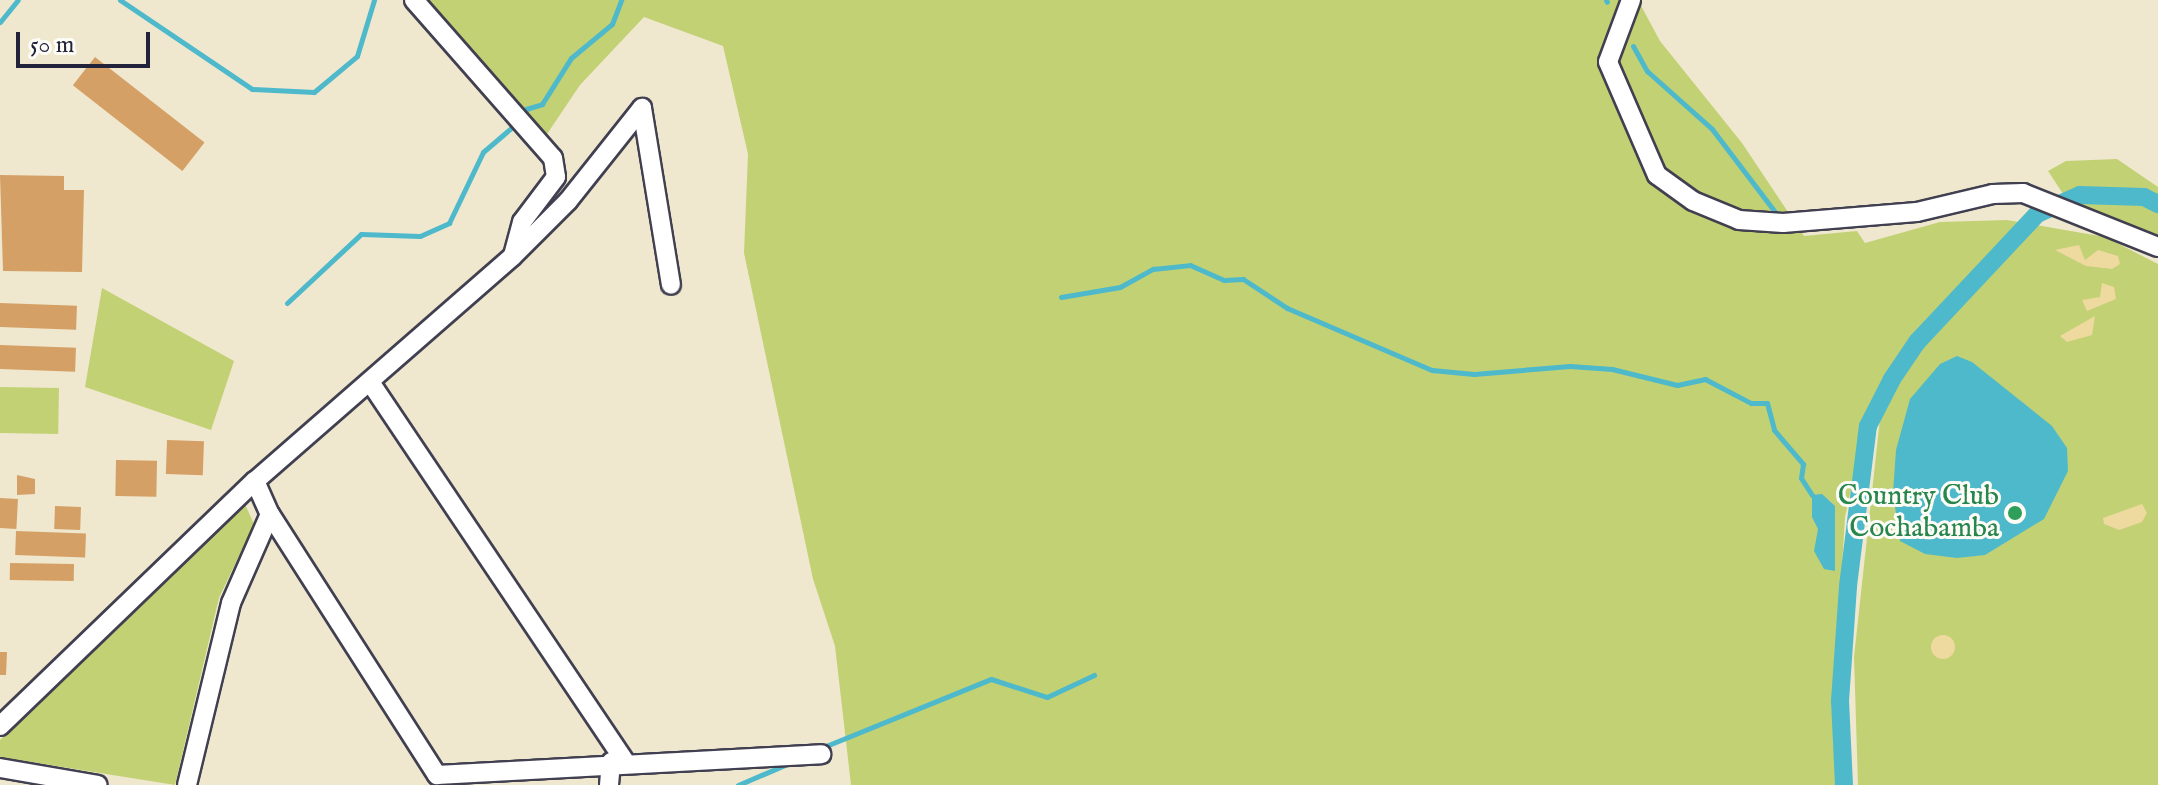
<!DOCTYPE html>
<html>
<head>
<meta charset="utf-8">
<style>
	body { margin:0 }
	#map { position:relative; width:2158px; height:785px; overflow:hidden; background:#f0e8ce; font-family:"IM FELL English",serif }
	div>[style] { position:absolute }
	[style*='--x'] { left:calc(var(--x)*1px); top:calc(var(--y)*1px); width:calc(var(--w)*1px); rotate:calc(var(--a)*1deg) }
	.green>* { inset:0; background:#c2d174; transform-origin:0 0 }
	.sand>* { inset:0; background:#eeda9e }
	.round { border-radius:50% }
	.water>* { inset:0; background:#4eb9cb }
	.stream>* { height:5px; margin:-2.5px; padding:0 2.5px; transform-origin:2.5px; border-radius:2.5px; background:#4eb9cb }
	.canal>* { height:18px; margin:-9px; padding:0 9px; transform-origin:9px; border-radius:9px; background:#4eb9cb }
	.building>* { inset:0; background:#d4a066; transform-origin:0 0 }
	.roads { filter:drop-shadow(2px 0 #414051) drop-shadow(-2px 0 #414051) drop-shadow(0 2px #414051) drop-shadow(0 -2px #414051) }
	.street>* { height:18px; margin:-9px; padding:0 9px; transform-origin:9px; border-radius:9px; background:#fff }
	.dots>* { width:22px; height:22px; translate:-50% -50%; box-sizing:border-box; border:4px solid #fdfcf7; border-radius:50% }
	span { translate:-50% -50%; white-space:nowrap; text-align:center; line-height:1.15; -webkit-text-stroke:6px #fdfcf7; paint-order:stroke }
	.leisure-label { font-size:28px; color:#27864d }
	.right { translate:-100% -50%; text-align:right }
	.scale { position:absolute; left:16px; top:32px; width:134px; height:36px; box-sizing:border-box; border:4px solid #22223b; border-top:0; padding-left:10px; font-size:24px; line-height:28px; white-space:nowrap; color:#22223b; -webkit-text-stroke:6px #fdfcf7; paint-order:stroke }
</style>
</head>
<body>
<div id="map">
	<div class="green">
		<div style="clip-path:polygon(406px 0,1638px 0,1660px 41px,1742px 143px,1804px 236px,1857px 231px,1865px 243px,1940px 222px,2007px 220px,2105px 237px,2158px 264px,2158px 785px,1858px 785px,1854px 657px,1884px 382px,1866px 422px,1845px 517px,1834px 700px,1837px 785px,851px 785px,835px 646px,813px 579px,744px 253px,748px 154px,723px 46px,644px 17px,580px 85px,541px 143px)"></div>
		<div style="clip-path:polygon(2117px 159px,2158px 187px,2158px 235px,2073px 209px,2048px 171px,2066px 161px)"></div>
		<div style="clip-path:polygon(102px 288px,234px 361px,211px 430px,85px 387px)"></div>
		<div style="left:0;top:387px;width:59px;height:46px;rotate:1deg"></div>
		<div style="clip-path:polygon(245px 504px,254px 524px,219px 598px,175px 785px,0 757px,0 740px)"></div>
	</div>
	<div class="sand">
		<div style="clip-path:polygon(2079px 245px,2085px 260px,2098px 250px,2118px 256px,2120px 264px,2112px 269px,2086px 266px,2055px 250px)"></div>
		<div style="clip-path:polygon(2102px 283px,2114px 287px,2116px 299px,2087px 311px,2082px 300px,2100px 297px)"></div>
		<div style="clip-path:polygon(2095px 316px,2092px 335px,2067px 342px,2060px 336px)"></div>
		<div style="clip-path:polygon(2142px 504px,2147px 513px,2142px 522px,2119px 530px,2104px 524px,2103px 518px)"></div>
		<div class="round" style="left:1931px;top:635px;width:24px;height:24px"></div>
	</div>
	<div class="water">
		<div style="clip-path:polygon(1957px 356px,1972px 362px,2052px 426px,2067px 448px,2068px 471px,2044px 519px,1985px 555px,1957px 558px,1925px 554px,1900px 541px,1893px 493px,1896px 450px,1910px 399px,1940px 364px)"></div>
		<div style="clip-path:polygon(1822px 494px,1835px 506px,1835px 571px,1824px 569px,1814px 551px,1818px 529px,1812px 517px,1812px 495px)"></div>
	</div>
	<div class="stream">
		<div style="--x:120;--y:0;--w:159;--a:34"></div>
		<div style="--x:252;--y:89;--w:62;--a:2.8"></div>
		<div style="--x:314;--y:92;--w:56;--a:-39.9"></div>
		<div style="--x:357;--y:56;--w:59;--a:-73.1"></div>
		<div style="--x:1606;--y:0;--w:2;--a:63"></div>
		<div style="--x:0;--y:22;--w:28;--a:-51"></div>
		<div style="--x:1633;--y:46;--w:29;--a:61"></div>
		<div style="--x:1647;--y:71;--w:87;--a:41.7"></div>
		<div style="--x:1712;--y:129;--w:104;--a:52.8"></div>
		<div style="--x:525;--y:118;--w:9;--a:-84"></div>
		<div style="--x:526;--y:109;--w:17;--a:-17"></div>
		<div style="--x:542;--y:104;--w:54;--a:-57.8"></div>
		<div style="--x:571;--y:58;--w:53;--a:-39.7"></div>
		<div style="--x:612;--y:24;--w:26;--a:-69"></div>
		<div style="--x:1061;--y:297;--w:60;--a:-9.6"></div>
		<div style="--x:1120;--y:287;--w:38;--a:-29"></div>
		<div style="--x:1153;--y:269;--w:37;--a:-6"></div>
		<div style="--x:1190;--y:265;--w:37;--a:24"></div>
		<div style="--x:1224;--y:280;--w:19;--a:-3"></div>
		<div style="--x:1243;--y:279;--w:53;--a:33.4"></div>
		<div style="--x:1287;--y:308;--w:158;--a:23.2"></div>
		<div style="--x:1432;--y:370;--w:42;--a:5.4"></div>
		<div style="--x:1474;--y:374;--w:96;--a:-4.8"></div>
		<div style="--x:1570;--y:366;--w:42;--a:4.1"></div>
		<div style="--x:1612;--y:369;--w:67;--a:13.8"></div>
		<div style="--x:1677;--y:385;--w:29;--a:-12"></div>
		<div style="--x:1705;--y:379;--w:52;--a:27.6"></div>
		<div style="--x:1751;--y:403;--w:16;--a:0"></div>
		<div style="--x:1767;--y:403;--w:28;--a:75"></div>
		<div style="--x:1774;--y:430;--w:45;--a:49.5"></div>
		<div style="--x:1803;--y:464;--w:14;--a:98"></div>
		<div style="--x:1801;--y:478;--w:20;--a:57"></div>
		<div style="--x:287;--y:303;--w:101;--a:-43"></div>
		<div style="--x:361;--y:234;--w:59;--a:1.9"></div>
		<div style="--x:420;--y:236;--w:32;--a:-24"></div>
		<div style="--x:449;--y:223;--w:79;--a:-64.4"></div>
		<div style="--x:483;--y:152;--w:45;--a:-40.5"></div>
		<div style="--x:821;--y:748;--w:183;--a:-22.1"></div>
		<div style="--x:991;--y:679;--w:59;--a:17.8"></div>
		<div style="--x:1047;--y:697;--w:52;--a:-25.1"></div>
		<div style="--x:738;--y:785;--w:53;--a:-23.2"></div>
	</div>
	<div class="canal">
		<div style="--x:1844;--y:785;--w:84;--a:-92.7"></div>
		<div style="--x:1840;--y:701;--w:115;--a:-86"></div>
		<div style="--x:1848;--y:586;--w:161;--a:-82.9"></div>
		<div style="--x:1868;--y:426;--w:53;--a:-62.9"></div>
		<div style="--x:1892;--y:379;--w:45;--a:-56"></div>
		<div style="--x:1917;--y:342;--w:175;--a:-46.8"></div>
		<div style="--x:2037;--y:214;--w:47;--a:-23.8"></div>
		<div style="--x:2080;--y:195;--w:64;--a:1.8"></div>
		<div style="--x:2144;--y:197;--w:16;--a:27"></div>
	</div>
	<div class="building">
		<div style="left:95px;top:57px;width:139px;height:36px;rotate:38deg"></div>
		<div style="clip-path:polygon(0 175px,64px 176px,64px 190px,84px 190px,82px 272px,3px 271px)"></div>
		<div style="left:0;top:303px;width:77px;height:24px;rotate:2deg"></div>
		<div style="left:0;top:345px;width:76px;height:24px;rotate:2deg"></div>
		<div style="left:167px;top:440px;width:37px;height:34px;rotate:2deg"></div>
		<div style="left:116px;top:460px;width:41px;height:36px;rotate:1deg"></div>
		<div style="clip-path:polygon(17px 475px,35px 479px,35px 494px,17px 495px)"></div>
		<div style="left:0;top:498px;width:18px;height:30px;rotate:3deg"></div>
		<div style="left:55px;top:506px;width:26px;height:23px;rotate:2deg"></div>
		<div style="left:16px;top:531px;width:70px;height:24px;rotate:2deg"></div>
		<div style="left:10px;top:563px;width:64px;height:17px;rotate:1deg"></div>
		<div style="clip-path:polygon(0 652px,7px 652px,6px 675px,0 675px)"></div>
	</div>
	<div class="roads">
		<div class="street">
			<div style="--x:414;--y:0;--w:210;--a:48.7"></div>
			<div style="--x:553;--y:158;--w:19;--a:81"></div>
			<div style="--x:556;--y:177;--w:56;--a:127.1"></div>
			<div style="--x:522;--y:222;--w:34;--a:105"></div>
			<div style="--x:1631;--y:0;--w:66;--a:110.4"></div>
			<div style="--x:1608;--y:62;--w:123;--a:66.6"></div>
			<div style="--x:1657;--y:175;--w:44;--a:35.8"></div>
			<div style="--x:1693;--y:201;--w:50;--a:22.4"></div>
			<div style="--x:1739;--y:220;--w:44;--a:3.9"></div>
			<div style="--x:1783;--y:223;--w:134;--a:-4.7"></div>
			<div style="--x:1917;--y:212;--w:78;--a:-13.3"></div>
			<div style="--x:1993;--y:194;--w:30;--a:-2"></div>
			<div style="--x:2023;--y:193;--w:145;--a:21.8"></div>
			<div style="--x:642;--y:108;--w:179;--a:80.7"></div>
			<div style="--x:370;--y:382;--w:457;--a:56.1"></div>
			<div style="--x:255;--y:481;--w:36;--a:66"></div>
			<div style="--x:270;--y:514;--w:310;--a:57.4"></div>
			<div style="--x:0;--y:726;--w:354;--a:-43.9"></div>
			<div style="--x:255;--y:481;--w:341;--a:-41.1"></div>
			<div style="--x:512;--y:257;--w:79;--a:-45"></div>
			<div style="--x:568;--y:201;--w:119;--a:-51.5"></div>
			<div style="--x:0;--y:768;--w:99;--a:9.8"></div>
			<div style="--x:437;--y:775;--w:385;--a:-3.1"></div>
			<div style="--x:187;--y:785;--w:187;--a:-76.4"></div>
			<div style="--x:231;--y:603;--w:97;--a:-66.3"></div>
			<div style="--x:609;--y:785;--w:23;--a:-85"></div>
		</div>
	</div>
	<div class="dots">
		<div style="left:2015px;top:513px;background:#2e9e5b"></div>
	</div>
	<div class="leisure-label">
		<span class="right" style="left:1999px;top:513px">Country Club<br>Cochabamba</span>
	</div>
	<div class="scale">50 m</div>
</div>
</body>
</html>
